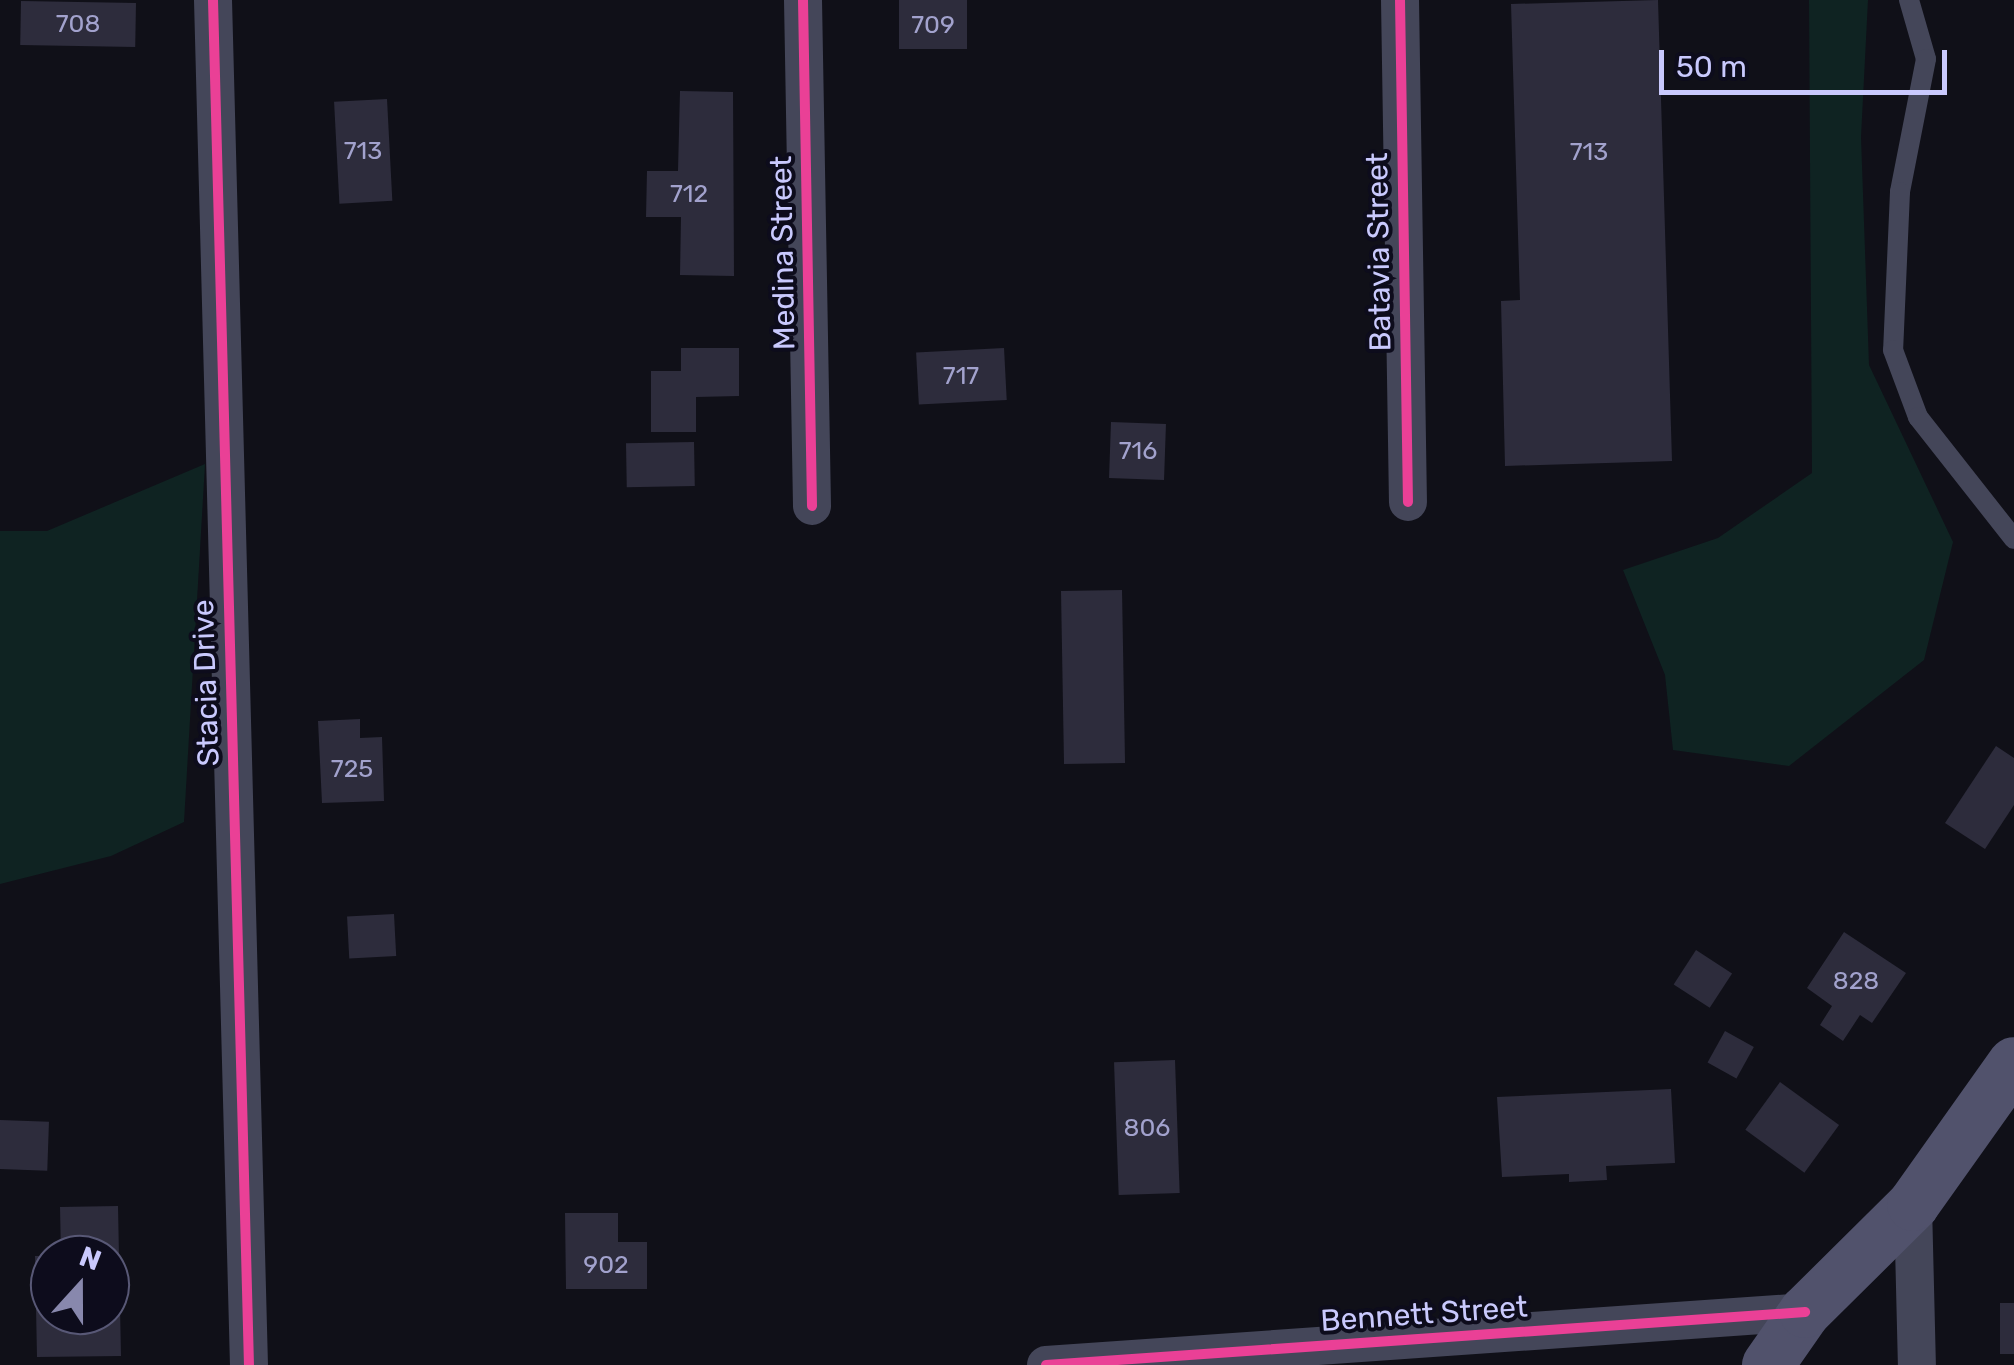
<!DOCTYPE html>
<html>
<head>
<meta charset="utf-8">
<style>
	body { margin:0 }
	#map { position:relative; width:2014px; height:1365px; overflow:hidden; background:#101018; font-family:Rubik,sans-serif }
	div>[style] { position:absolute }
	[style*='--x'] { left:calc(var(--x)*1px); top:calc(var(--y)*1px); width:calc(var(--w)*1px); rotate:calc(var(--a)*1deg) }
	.green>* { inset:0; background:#0f2322 }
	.building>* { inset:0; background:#2d2c3c; transform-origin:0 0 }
	.lane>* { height:20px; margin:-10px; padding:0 10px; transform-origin:10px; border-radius:10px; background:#444659 }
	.street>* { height:38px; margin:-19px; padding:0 19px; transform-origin:19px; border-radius:19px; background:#444659 }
	.secondary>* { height:52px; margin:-26px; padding:0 26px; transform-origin:26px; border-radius:26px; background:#51526c }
	.cycleway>* { height:10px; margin:-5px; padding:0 5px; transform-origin:5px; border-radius:5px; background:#ea4096 }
	span { translate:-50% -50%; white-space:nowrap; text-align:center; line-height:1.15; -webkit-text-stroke:8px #0d0c1c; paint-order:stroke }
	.number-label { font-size:25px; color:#a2a2cd }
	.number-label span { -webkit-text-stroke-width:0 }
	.street-label { font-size:30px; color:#c9c9fd }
	.north { position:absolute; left:30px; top:1235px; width:100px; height:100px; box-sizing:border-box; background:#0d0c1c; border:2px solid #585876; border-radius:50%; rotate:21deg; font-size:28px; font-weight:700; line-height:40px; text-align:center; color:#c9c9fd }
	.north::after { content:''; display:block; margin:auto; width:35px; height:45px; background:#8888ad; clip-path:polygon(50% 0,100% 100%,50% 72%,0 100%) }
	.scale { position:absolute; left:1659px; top:50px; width:288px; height:45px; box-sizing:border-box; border:5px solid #c9c9fd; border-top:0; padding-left:12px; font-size:30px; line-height:35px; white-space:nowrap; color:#c9c9fd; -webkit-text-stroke:8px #0d0c1c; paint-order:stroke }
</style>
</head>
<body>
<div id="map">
	<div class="green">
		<div style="clip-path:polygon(1809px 0,1868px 0,1861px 137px,1869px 365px,1953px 542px,1924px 660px,1789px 766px,1673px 750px,1665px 675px,1623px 570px,1718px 538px,1812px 473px)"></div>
		<div style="clip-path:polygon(205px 464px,184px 822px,111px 856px,0 884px,0 531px,47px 531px)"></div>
	</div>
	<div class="building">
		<div style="left:899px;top:0;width:68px;height:49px"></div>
		<div style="clip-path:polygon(1658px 0,1672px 461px,1505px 466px,1501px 301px,1520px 300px,1511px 4px)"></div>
		<div style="left:21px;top:1px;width:115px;height:44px;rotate:1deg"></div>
		<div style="clip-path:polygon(680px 91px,733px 92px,734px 276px,680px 275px,681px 217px,646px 217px,647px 171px,678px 171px)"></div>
		<div style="left:387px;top:99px;width:102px;height:53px;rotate:87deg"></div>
		<div style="clip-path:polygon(681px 348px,739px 348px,739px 396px,696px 397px,696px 432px,651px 432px,651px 371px,681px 371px)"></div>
		<div style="left:1004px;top:348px;width:52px;height:88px;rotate:87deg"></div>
		<div style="left:1111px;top:422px;width:55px;height:56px;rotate:2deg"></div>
		<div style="left:694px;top:442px;width:44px;height:68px;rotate:89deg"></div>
		<div style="left:1122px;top:590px;width:173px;height:61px;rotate:89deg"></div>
		<div style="clip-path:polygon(360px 719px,360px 738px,382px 737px,384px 801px,322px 803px,318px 721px)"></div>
		<div style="clip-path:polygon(1996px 746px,2014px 758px,2014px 805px,1985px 849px,1945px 823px)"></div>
		<div style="left:394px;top:914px;width:42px;height:47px;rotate:87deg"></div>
		<div style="clip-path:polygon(1844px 932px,1906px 973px,1872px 1023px,1860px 1015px,1843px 1041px,1820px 1025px,1832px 1006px,1807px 988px)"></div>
		<div style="left:1696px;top:950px;width:43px;height:41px;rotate:33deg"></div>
		<div style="left:1725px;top:1031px;width:33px;height:36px;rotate:29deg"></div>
		<div style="left:1175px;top:1060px;width:133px;height:61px;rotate:88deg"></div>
		<div style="left:1780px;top:1082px;width:73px;height:59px;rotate:36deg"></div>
		<div style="clip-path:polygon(1671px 1089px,1675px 1163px,1606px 1166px,1607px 1180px,1569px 1182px,1569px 1174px,1502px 1177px,1497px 1097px)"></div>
		<div style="left:0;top:1120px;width:49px;height:49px;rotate:2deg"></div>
		<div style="clip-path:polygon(118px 1206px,121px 1356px,37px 1357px,35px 1256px,50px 1256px,50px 1315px,110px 1315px,110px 1255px,61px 1255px,60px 1207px)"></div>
		<div style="clip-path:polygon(565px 1213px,618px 1213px,618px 1242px,647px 1242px,647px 1289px,566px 1289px)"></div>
		<div style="left:2014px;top:1303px;width:51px;height:14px;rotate:90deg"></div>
	</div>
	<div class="lane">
		<div style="--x:1909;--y:0;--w:61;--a:73.9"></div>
		<div style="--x:1926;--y:59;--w:136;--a:101.1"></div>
		<div style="--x:1900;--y:192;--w:158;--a:92.5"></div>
		<div style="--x:1893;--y:350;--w:72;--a:69.5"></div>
		<div style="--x:1918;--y:417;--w:155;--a:51.8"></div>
	</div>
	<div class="street">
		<div style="--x:213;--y:0;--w:1365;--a:88.49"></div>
		<div style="--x:803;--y:0;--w:506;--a:88.98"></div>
		<div style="--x:1400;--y:0;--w:502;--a:89.09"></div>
		<div style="--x:1913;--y:1205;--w:160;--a:88.6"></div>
		<div style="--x:1046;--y:1365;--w:761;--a:-3.99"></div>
	</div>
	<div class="secondary">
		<div style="--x:1768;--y:1365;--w:65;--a:-55.1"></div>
		<div style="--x:1805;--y:1312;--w:152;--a:-44.7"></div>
		<div style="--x:1913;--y:1205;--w:174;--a:-54.6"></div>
	</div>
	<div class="cycleway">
		<div style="--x:213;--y:0;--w:1365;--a:88.49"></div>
		<div style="--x:803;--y:0;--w:506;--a:88.98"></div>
		<div style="--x:1400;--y:0;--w:502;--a:89.09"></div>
		<div style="--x:1046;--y:1365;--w:761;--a:-3.99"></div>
	</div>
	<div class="number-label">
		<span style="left:78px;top:24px">708</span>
		<span style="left:933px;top:25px">709</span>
		<span style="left:363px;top:151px">713</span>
		<span style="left:1589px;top:152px">713</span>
		<span style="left:689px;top:194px">712</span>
		<span style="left:961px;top:376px">717</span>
		<span style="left:1138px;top:451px">716</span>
		<span style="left:352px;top:769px">725</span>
		<span style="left:1856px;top:981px">828</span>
		<span style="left:1147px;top:1128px">806</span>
		<span style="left:606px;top:1265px">902</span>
	</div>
	<div class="street-label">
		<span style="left:1379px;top:252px;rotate:-91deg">Batavia Street</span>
		<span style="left:783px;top:253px;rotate:-91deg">Medina Street</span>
		<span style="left:206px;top:683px;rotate:-92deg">Stacia Drive</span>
		<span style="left:1424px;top:1314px;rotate:-4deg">Bennett Street</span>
	</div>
	<div class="north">N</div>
	<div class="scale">50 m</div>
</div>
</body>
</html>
